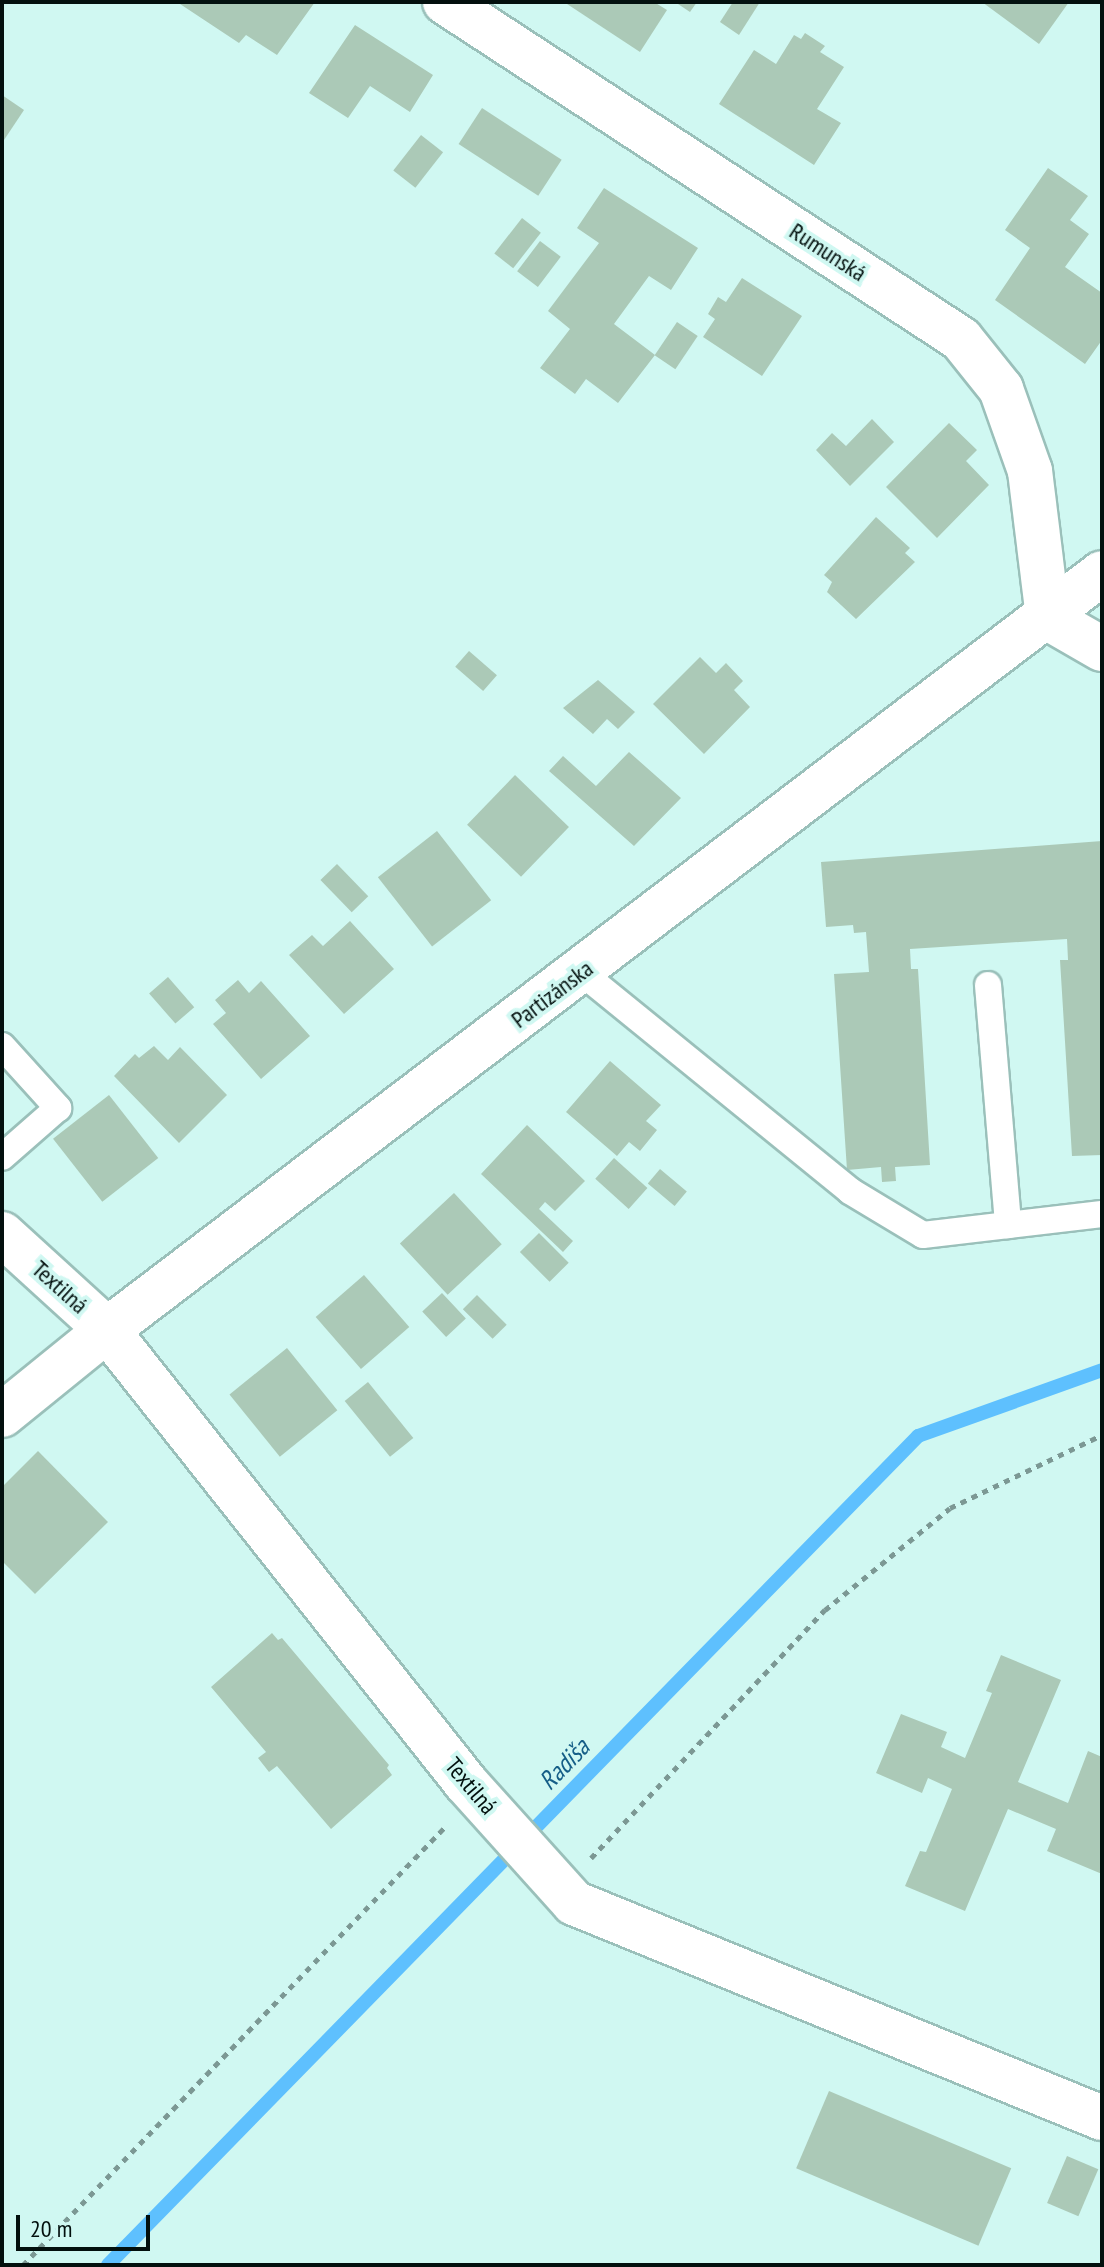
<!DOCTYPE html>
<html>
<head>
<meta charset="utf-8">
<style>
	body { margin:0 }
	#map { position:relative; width:1104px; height:2267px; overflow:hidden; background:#d0f8f2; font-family:"PT Sans Narrow",sans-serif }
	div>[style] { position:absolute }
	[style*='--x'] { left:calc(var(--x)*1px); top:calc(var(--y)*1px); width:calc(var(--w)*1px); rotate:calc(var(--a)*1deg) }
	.stream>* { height:14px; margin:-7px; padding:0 7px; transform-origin:7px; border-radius:7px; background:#5ec0fe }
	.building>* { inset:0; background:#abc9b7; transform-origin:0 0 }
	.path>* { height:5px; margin-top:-2.5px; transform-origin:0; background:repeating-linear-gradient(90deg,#7c9894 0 6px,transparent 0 12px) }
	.roads { filter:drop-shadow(2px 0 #9ac0ba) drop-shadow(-2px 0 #9ac0ba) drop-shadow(0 2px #9ac0ba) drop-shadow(0 -2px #9ac0ba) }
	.lane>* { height:26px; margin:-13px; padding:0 13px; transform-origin:13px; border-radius:13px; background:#fff }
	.street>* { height:44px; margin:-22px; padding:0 22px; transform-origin:22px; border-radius:22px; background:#fff }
	.secondary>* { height:44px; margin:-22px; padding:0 22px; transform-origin:22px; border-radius:22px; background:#fff }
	span { translate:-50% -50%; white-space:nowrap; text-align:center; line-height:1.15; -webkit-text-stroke:8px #d0f8f2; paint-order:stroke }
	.street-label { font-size:24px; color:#03100e }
	.water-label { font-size:26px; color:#155e87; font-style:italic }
	.frame { position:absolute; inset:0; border:4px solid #03100e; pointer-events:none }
	.scale { position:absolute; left:16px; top:2215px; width:134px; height:36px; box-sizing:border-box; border:4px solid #03100e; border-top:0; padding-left:10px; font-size:24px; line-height:28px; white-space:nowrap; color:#03100e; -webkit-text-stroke:6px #d0f8f2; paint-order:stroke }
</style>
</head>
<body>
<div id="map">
	<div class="stream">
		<div style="--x:108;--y:2265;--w:1159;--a:-45.66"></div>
		<div style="--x:918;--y:1436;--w:195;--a:-19.7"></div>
	</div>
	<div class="building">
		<div style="clip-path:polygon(177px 2px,315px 2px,277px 55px,246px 35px,239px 43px)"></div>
		<div style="clip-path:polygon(564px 2px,654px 2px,667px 10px,640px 52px)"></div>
		<div style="clip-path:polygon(675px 2px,697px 2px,690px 12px)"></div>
		<div style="clip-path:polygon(733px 2px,760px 2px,739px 35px,720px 22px)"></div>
		<div style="clip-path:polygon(982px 2px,1069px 2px,1039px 44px)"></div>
		<div style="clip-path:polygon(355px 25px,433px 75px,410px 112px,370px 86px,348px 118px,309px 93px)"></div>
		<div style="clip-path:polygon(805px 33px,825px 46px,820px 52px,844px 67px,817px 109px,841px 123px,814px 165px,719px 104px,754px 50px,776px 64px,794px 35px,801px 39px)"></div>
		<div style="clip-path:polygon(2px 95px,24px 110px,2px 143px)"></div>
		<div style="left:482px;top:108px;width:95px;height:43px;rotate:33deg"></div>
		<div style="left:421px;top:135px;width:28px;height:45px;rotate:38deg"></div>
		<div style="clip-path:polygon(1048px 168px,1088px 196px,1070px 220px,1089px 234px,1065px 267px,1102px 293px,1102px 340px,1085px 364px,995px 300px,1030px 248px,1005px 230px)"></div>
		<div style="clip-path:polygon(604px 188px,698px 248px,671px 290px,649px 276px,614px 324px,655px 355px,618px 403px,586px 379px,575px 394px,540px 368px,570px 329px,548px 311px,599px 243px,577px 228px)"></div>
		<div style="left:522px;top:218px;width:24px;height:45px;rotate:38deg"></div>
		<div style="left:540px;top:241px;width:26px;height:38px;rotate:37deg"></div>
		<div style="clip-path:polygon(742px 278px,802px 316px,762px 376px,703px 337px,715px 319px,708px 314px,718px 297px,726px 302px)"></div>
		<div style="left:677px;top:322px;width:25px;height:40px;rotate:34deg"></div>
		<div style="clip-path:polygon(872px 419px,894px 442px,850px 486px,816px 450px,832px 433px,846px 446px)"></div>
		<div style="clip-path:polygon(949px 423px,977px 450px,966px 461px,989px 485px,937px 538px,886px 487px)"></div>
		<div style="clip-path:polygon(876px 517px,910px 548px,905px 553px,915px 562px,856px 619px,827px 592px,832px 582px,824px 575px)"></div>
		<div style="left:469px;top:651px;width:37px;height:21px;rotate:41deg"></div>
		<div style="clip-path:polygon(700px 657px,716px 673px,726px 663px,743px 681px,734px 690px,750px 707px,704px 754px,653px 704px)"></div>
		<div style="clip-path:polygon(598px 680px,635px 712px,618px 729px,607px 719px,593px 734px,563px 708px)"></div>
		<div style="clip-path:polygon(629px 752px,681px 798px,634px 846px,549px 771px,563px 756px,596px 786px)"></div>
		<div style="left:515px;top:775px;width:75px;height:69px;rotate:44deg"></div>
		<div style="left:437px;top:831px;width:88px;height:75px;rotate:52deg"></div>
		<div style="clip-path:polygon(1102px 841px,1102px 1155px,1072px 1156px,1060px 960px,1068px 960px,1067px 939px,910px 949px,911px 969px,918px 969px,930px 1165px,895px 1167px,896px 1181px,882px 1182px,881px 1167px,847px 1170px,834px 974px,869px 972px,866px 932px,854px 933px,853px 925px,826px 927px,821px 862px)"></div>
		<div style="left:337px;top:864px;width:45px;height:23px;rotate:46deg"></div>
		<div style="clip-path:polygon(350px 921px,394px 969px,344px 1014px,289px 955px,312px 935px,323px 946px)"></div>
		<div style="left:168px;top:977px;width:40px;height:25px;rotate:49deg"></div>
		<div style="clip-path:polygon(238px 980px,249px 993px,261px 981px,310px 1036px,261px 1079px,213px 1024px,226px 1013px,215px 1000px)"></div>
		<div style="clip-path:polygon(154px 1046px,168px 1060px,180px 1047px,227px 1095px,179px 1143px,114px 1076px,135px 1054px,139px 1058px)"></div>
		<div style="clip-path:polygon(610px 1061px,661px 1105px,646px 1121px,657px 1130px,640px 1151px,629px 1142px,617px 1156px,566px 1112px)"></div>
		<div style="left:109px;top:1095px;width:80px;height:71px;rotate:52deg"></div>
		<div style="clip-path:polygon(527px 1125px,585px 1181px,555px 1211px,545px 1202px,539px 1209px,573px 1241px,563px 1252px,481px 1174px)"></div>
		<div style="left:614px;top:1158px;width:45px;height:28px;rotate:42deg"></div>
		<div style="left:660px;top:1169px;width:35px;height:19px;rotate:40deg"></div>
		<div style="left:454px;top:1193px;width:70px;height:74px;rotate:47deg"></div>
		<div style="left:539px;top:1233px;width:42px;height:27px;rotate:45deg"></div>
		<div style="left:364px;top:1275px;width:69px;height:64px;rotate:49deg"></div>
		<div style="left:442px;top:1293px;width:35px;height:27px;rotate:47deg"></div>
		<div style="left:477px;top:1295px;width:42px;height:20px;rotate:45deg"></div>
		<div style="left:287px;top:1348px;width:80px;height:74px;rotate:51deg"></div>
		<div style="left:368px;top:1382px;width:72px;height:30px;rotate:51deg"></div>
		<div style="clip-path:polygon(38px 1451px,108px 1522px,35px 1594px,2px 1561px,2px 1487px)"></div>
		<div style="clip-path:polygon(272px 1633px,278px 1640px,282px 1638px,389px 1765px,387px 1768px,392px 1775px,331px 1829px,277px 1766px,269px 1772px,258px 1758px,266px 1752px,211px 1687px)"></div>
		<div style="clip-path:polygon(1001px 1655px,1061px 1680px,1018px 1782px,1068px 1803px,1088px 1751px,1102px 1757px,1102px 1874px,1047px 1851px,1056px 1829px,1008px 1809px,965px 1911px,905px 1886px,920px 1851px,926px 1852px,952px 1789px,928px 1778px,922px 1793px,876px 1773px,901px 1714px,947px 1732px,941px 1747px,965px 1758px,992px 1693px,986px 1691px)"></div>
		<div style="left:829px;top:2091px;width:198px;height:84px;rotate:23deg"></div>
		<div style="left:1067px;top:2156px;width:34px;height:51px;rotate:23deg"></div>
	</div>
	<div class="path">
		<div style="--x:591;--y:1858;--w:341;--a:-46.7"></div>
		<div style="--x:825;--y:1610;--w:161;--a:-39.2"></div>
		<div style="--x:950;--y:1508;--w:169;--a:-25.7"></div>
		<div style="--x:23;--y:2265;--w:608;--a:-46.07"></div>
	</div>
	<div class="roads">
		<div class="lane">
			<div style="--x:581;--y:972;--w:347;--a:39.1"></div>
			<div style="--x:850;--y:1191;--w:85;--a:31.1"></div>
			<div style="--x:923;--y:1235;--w:180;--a:-6.7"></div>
			<div style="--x:988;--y:985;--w:241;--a:85.2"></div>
			<div style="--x:2;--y:1046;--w:84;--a:47.9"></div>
			<div style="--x:58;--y:1108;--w:74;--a:138.8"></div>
		</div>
		<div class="street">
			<div style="--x:445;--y:2;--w:616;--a:33.15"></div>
			<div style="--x:961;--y:339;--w:64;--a:51.3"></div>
			<div style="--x:1001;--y:389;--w:87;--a:70.5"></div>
			<div style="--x:1030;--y:471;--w:148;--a:83"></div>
			<div style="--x:1048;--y:618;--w:62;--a:29.9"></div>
			<div style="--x:2;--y:1234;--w:142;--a:42.4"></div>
			<div style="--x:107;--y:1330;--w:578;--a:51.6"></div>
			<div style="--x:466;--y:1783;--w:161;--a:48"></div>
			<div style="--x:574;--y:1903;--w:570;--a:22.16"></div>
		</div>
		<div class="secondary">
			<div style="--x:2;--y:1415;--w:135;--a:-39"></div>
			<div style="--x:107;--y:1330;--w:1250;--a:-37.26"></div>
		</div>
	</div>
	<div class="street-label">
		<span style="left:828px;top:252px;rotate:33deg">Rumunská</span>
		<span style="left:552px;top:994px;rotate:-37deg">Partizánska</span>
		<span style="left:60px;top:1287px;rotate:42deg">Textilná</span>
		<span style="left:471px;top:1786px;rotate:50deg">Textilná</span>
	</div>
	<div class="water-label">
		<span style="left:564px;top:1764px;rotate:-46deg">Radiša</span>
	</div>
	<div class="frame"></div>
	<div class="scale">20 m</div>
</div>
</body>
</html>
